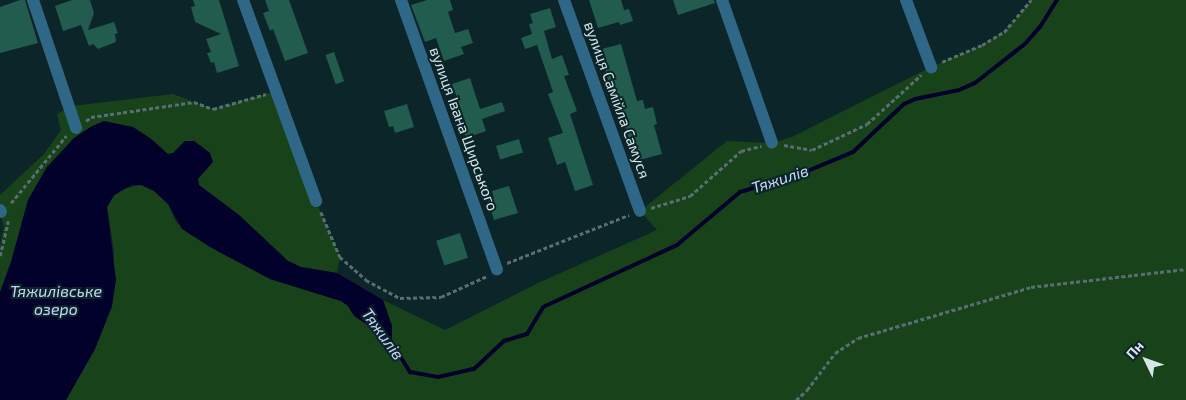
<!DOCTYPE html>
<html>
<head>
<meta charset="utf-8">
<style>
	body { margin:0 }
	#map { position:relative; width:1186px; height:400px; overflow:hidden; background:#0b2528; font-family:"Exo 2",sans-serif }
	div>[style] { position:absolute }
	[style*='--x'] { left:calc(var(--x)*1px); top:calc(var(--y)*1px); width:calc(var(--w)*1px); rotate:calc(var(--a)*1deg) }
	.green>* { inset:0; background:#18431a }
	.water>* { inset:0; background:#01002a }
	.stream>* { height:4px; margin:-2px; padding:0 2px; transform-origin:2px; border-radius:2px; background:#01002a }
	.building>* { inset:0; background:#215c4e; transform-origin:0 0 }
	.path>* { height:2.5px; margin-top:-1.25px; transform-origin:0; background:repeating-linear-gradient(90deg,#586e71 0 4px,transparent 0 6.5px) }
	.minor>* { height:12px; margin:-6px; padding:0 6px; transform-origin:6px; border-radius:6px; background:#2f6786 }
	span { translate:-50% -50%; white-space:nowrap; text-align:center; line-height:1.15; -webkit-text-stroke:4px #0b2528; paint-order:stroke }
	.street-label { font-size:15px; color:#d7e6e8 }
	.water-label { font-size:16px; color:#c4d5fb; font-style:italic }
	.north { position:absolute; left:1121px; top:335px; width:50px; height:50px; -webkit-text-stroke:4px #0b2528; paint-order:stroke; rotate:312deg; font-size:14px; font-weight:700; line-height:20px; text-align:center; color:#d7e6e8 }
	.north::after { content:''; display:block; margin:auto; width:18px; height:22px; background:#d7e6e8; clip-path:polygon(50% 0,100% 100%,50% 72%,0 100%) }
</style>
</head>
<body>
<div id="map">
	<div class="green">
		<div style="clip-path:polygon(1031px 0,1186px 0,1186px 400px,66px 400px,95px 349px,112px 306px,114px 251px,107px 207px,114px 196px,123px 189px,141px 185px,154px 191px,168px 204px,176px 222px,210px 247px,270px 279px,341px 301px,348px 306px,354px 316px,392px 326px,383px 300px,445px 330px,538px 283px,657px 230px,640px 211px,727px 141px,772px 143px,792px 137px,931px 67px,982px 45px,1004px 32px)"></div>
		<div style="clip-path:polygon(276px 91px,316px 201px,340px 257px,337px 273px,301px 267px,288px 261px,239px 215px,199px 185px,198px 179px,210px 153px,194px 141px,185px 141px,173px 153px,168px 154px,150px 138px,47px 167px,28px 200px,11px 262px,0 292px,0 246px,4px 227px,0 212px,0 195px,44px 154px,61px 130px,57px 114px,72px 106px,173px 94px,213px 109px)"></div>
	</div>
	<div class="water">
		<div style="clip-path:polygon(104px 121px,133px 127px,150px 138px,168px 154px,173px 153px,185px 141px,194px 141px,210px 153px,213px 162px,198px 179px,199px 185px,239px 215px,288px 261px,301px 267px,337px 273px,383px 300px,392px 326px,392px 342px,354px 316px,348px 306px,341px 301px,270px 279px,210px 247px,182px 229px,168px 204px,154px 191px,141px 185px,132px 185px,114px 195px,107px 207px,116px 280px,112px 306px,95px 349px,66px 400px,0 400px,0 292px,11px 262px,28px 200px,47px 167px,74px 138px,92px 126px)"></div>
	</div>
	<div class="stream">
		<div style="--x:390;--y:340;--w:38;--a:58"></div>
		<div style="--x:410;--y:372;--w:28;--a:10"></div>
		<div style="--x:438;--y:377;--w:37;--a:-13"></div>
		<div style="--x:474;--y:369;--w:41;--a:-43"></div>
		<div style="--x:504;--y:341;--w:24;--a:-17"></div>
		<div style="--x:527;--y:334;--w:31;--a:-59"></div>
		<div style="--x:543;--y:307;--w:148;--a:-24.8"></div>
		<div style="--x:677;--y:245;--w:82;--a:-40.1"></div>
		<div style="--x:740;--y:192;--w:60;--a:-16.3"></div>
		<div style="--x:798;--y:175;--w:60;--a:-22.7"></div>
		<div style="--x:853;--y:152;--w:70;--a:-43.3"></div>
		<div style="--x:904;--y:104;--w:12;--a:-24"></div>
		<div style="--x:915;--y:99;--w:45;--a:-11.6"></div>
		<div style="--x:959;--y:90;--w:17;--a:-24"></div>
		<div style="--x:975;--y:83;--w:63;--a:-38"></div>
		<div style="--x:1025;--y:44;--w:23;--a:-49"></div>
		<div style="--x:1040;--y:27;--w:32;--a:-58"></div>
	</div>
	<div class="building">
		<div style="clip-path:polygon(20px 0,25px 0,38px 43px,0 53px,0 7px)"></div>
		<div style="clip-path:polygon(72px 0,90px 0,94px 13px,88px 30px,114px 22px,118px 33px,115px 34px,116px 42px,98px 49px,93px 44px,89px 46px,81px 25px,63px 31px,55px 6px)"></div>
		<div style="clip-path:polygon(193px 0,219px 0,239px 66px,217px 73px,214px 62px,211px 63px,207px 53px,211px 52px,206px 39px,221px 34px,195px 22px,191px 7px,195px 6px)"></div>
		<div style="clip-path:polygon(265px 0,289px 0,308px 53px,285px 61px,273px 29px,270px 31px,263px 13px,269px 11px)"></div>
		<div style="clip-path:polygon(427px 0,450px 0,453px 10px,448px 12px,455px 33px,468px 29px,473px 43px,461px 47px,464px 54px,444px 61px,436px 38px,425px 42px,411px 5px)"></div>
		<div style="clip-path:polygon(589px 0,621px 0,624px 10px,629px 9px,633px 21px,620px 25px,619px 22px,598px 28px)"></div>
		<div style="clip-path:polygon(673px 0,714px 0,715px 3px,678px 15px)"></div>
		<div style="clip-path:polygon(550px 8px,556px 27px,544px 31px,552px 59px,562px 55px,569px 75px,564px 76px,577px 111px,570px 114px,593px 185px,575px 191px,565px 162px,557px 165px,548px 138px,563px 133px,548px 94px,553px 92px,537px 45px,525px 49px,521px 38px,532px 34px,529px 24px,533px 23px,530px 14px)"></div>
		<div style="clip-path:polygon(621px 44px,637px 101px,643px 100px,645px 109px,653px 107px,657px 124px,654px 125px,662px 154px,636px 161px,624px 123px,621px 124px,604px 66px,599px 68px,594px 51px)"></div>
		<div style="left:334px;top:52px;width:31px;height:9px;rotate:71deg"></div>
		<div style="clip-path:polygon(470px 78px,480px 109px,502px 102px,505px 111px,482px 119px,486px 131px,466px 138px,459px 117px,463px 115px,452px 84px)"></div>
		<div style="clip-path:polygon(407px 104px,414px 127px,395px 133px,393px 126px,389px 127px,384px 111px)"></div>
		<div style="left:519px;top:139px;width:14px;height:24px;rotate:73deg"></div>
		<div style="clip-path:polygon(509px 186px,518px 213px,494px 220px,488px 200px,494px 198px,492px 191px)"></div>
		<div style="left:460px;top:233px;width:26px;height:25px;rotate:72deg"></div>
	</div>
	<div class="path">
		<div style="--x:942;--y:62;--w:43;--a:-23"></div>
		<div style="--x:982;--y:45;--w:26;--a:-31"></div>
		<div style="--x:1004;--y:32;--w:42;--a:-49.8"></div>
		<div style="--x:86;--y:121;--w:6;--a:-39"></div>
		<div style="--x:91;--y:117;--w:104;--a:-8.3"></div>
		<div style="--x:194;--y:102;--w:20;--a:20"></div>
		<div style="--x:213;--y:109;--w:55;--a:-15.8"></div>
		<div style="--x:784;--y:145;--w:28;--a:10"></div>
		<div style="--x:812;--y:150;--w:61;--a:-25.3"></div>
		<div style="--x:867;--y:124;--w:73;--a:-42.2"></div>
		<div style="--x:11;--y:203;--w:87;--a:-50.6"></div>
		<div style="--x:651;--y:208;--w:41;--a:-17.1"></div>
		<div style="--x:690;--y:196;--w:68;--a:-41.4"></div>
		<div style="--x:741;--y:151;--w:21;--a:-14"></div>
		<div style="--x:321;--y:212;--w:49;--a:67.1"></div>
		<div style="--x:340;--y:257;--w:35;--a:41"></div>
		<div style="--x:366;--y:280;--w:38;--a:28"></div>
		<div style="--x:400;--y:298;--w:41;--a:-1.4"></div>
		<div style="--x:441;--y:297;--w:51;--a:-24.5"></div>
		<div style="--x:0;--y:256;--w:36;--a:-77"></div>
		<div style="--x:507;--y:263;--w:131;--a:-21.5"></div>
		<div style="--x:796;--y:400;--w:15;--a:-42"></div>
		<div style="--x:807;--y:390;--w:46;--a:-52.9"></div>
		<div style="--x:835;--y:353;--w:27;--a:-33"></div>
		<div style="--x:858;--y:338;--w:180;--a:-16.4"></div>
		<div style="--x:1031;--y:287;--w:156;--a:-6.6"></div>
	</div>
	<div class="minor">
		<div style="--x:33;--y:0;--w:135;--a:71.4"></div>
		<div style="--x:243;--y:0;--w:214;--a:70"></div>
		<div style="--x:401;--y:0;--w:286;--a:70.4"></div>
		<div style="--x:564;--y:0;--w:224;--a:70.2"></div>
		<div style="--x:722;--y:0;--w:151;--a:70.7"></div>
		<div style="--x:906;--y:0;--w:72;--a:69.5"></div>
		<div style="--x:0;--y:210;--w:2;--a:63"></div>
	</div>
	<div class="street-label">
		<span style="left:617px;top:100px;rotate:70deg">вулиця Самійла Самуся</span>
		<span style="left:464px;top:129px;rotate:70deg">вулиця Івана Щирського</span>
	</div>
	<div class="water-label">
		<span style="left:780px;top:179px;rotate:-18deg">Тяжилів</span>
		<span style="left:56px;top:300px">Тяжилівське<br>озеро</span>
		<span style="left:383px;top:334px;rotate:54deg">Тяжилів</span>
	</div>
	<div class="north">Пн</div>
</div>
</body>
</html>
